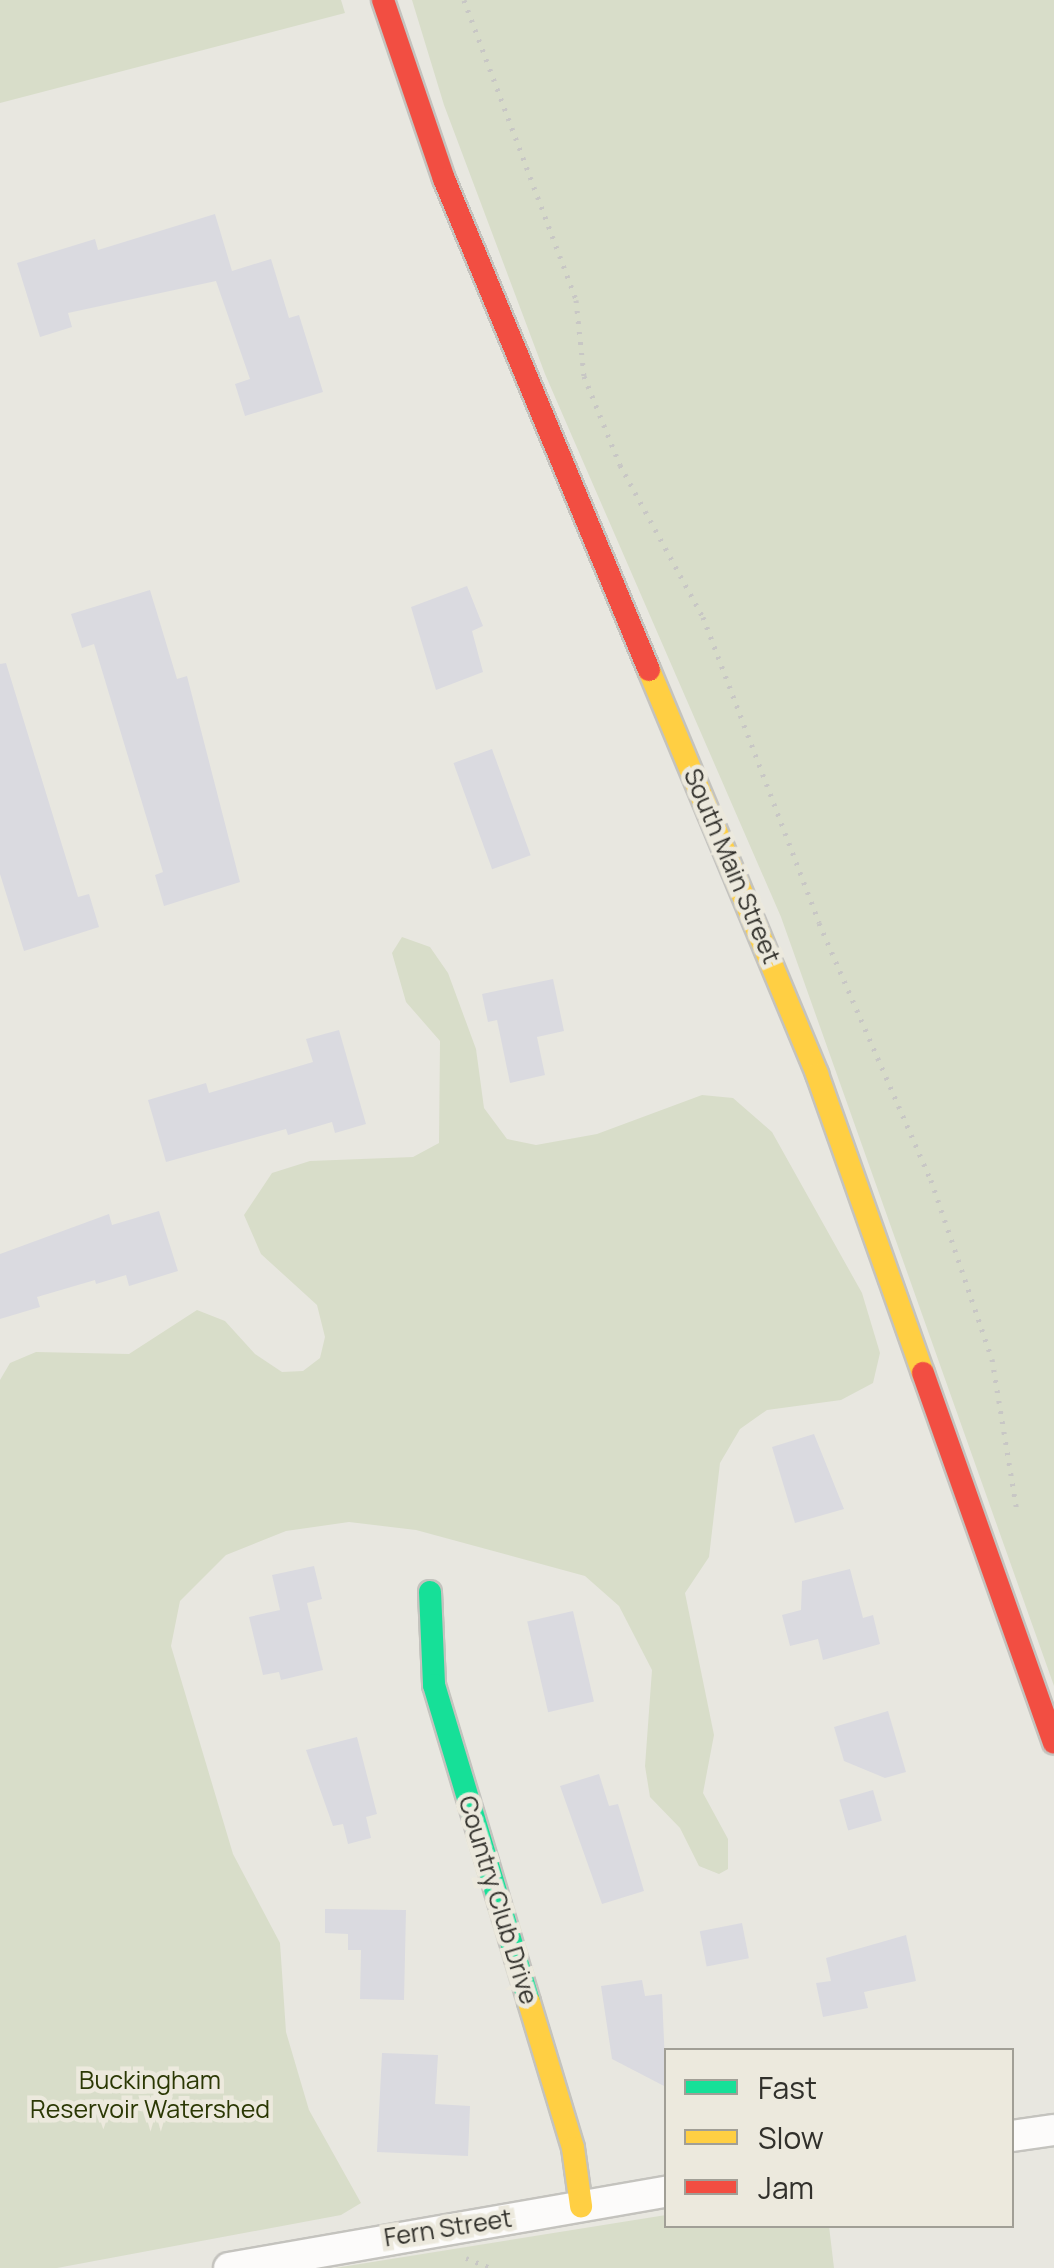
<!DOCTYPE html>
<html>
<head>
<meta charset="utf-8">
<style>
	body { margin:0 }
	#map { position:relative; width:1054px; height:2268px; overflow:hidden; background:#e8e7e0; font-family:Manrope,sans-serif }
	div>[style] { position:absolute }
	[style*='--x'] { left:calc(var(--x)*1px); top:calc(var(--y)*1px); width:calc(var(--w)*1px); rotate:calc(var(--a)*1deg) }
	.green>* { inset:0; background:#d8ddc9 }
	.building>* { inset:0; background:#dadae0; transform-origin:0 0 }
	.path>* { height:5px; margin-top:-2.5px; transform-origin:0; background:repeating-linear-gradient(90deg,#c8c7c5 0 2.5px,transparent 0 10.5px) }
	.roads { filter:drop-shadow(2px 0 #c4c3be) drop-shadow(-2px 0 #c4c3be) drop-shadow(0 2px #c4c3be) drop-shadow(0 -2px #c4c3be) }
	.street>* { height:30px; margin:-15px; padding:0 15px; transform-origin:15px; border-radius:15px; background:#fcfbfa }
	.fast>* { height:22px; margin:-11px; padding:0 11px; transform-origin:11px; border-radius:11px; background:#16e098 }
	.slow>* { height:22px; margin:-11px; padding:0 11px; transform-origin:11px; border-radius:11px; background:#ffcf43 }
	.jam>* { height:22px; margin:-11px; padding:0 11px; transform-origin:11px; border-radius:11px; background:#f24e42 }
	span { translate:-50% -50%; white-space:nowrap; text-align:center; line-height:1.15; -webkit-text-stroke:9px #ece9dd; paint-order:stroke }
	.street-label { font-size:25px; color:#31302b }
	.park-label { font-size:25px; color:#2b3804 }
	.legend { position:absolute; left:664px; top:2048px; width:350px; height:180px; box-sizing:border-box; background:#ece9dd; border:2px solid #a19f96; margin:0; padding:12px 18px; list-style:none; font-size:30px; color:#31302b }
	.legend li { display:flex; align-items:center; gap:20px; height:50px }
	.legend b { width:50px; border:2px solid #a19f96 }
</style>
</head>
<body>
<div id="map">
	<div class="green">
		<div style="clip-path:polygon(0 0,341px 0,345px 13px,0 103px)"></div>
		<div style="clip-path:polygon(412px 0,1054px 0,1054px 1686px,781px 917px,545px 374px,444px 105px)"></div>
		<div style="clip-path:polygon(402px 937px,430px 947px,448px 973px,476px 1049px,484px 1108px,507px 1139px,536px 1145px,597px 1134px,702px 1095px,733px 1098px,772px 1132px,862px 1293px,880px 1353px,873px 1383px,841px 1400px,767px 1410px,740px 1429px,720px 1463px,709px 1557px,685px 1593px,714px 1735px,703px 1793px,728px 1839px,728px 1869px,719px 1874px,699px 1866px,680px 1828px,650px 1797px,645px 1766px,652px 1670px,619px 1606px,585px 1576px,416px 1530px,349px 1522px,286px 1531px,226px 1555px,180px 1601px,171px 1646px,233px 1854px,280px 1943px,286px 2032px,309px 2110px,361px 2203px,341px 2215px,57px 2268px,0 2268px,0 1380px,10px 1363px,36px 1352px,129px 1354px,197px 1310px,225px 1321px,255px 1354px,282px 1372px,303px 1371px,320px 1358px,325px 1337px,317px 1305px,261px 1254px,244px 1215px,272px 1173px,310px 1161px,413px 1157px,439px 1143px,440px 1041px,406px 1002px,392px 953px)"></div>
		<div style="clip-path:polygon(666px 2215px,666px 2226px,829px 2226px,834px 2268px,335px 2268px)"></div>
	</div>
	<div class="building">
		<div style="clip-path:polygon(215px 214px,232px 271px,271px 259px,289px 318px,299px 315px,323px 392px,245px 416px,235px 384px,250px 379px,216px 281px,68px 313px,72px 327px,40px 337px,17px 263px,95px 239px,98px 250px)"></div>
		<div style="clip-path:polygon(467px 586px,483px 626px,472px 631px,483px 672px,436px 690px,411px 607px)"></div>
		<div style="clip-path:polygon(150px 590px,177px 679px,187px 676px,240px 882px,164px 906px,155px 875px,163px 872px,94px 644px,82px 648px,71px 614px)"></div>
		<div style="clip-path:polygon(6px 663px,78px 897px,89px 894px,99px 927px,24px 951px,0 874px,0 664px)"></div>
		<div style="left:492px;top:749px;width:113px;height:41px;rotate:70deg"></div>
		<div style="clip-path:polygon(553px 979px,564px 1031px,537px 1037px,545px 1075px,510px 1083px,497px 1020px,488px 1022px,482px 994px)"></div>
		<div style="clip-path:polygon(339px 1030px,366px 1124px,335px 1133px,332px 1122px,288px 1135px,286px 1129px,166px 1162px,148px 1100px,206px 1083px,209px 1093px,313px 1062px,306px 1039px)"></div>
		<div style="clip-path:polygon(159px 1211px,178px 1271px,129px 1286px,126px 1275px,96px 1284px,95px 1280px,37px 1297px,40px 1307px,0 1319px,0 1254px,109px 1214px,112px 1225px)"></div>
		<div style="clip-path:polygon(814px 1434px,844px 1509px,795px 1523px,772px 1447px)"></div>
		<div style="clip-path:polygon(314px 1566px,322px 1599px,307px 1603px,323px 1670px,281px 1680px,279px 1672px,263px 1675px,249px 1617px,280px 1610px,272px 1575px)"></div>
		<div style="clip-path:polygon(850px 1569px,863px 1618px,873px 1615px,880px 1644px,823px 1660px,818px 1639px,790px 1646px,782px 1615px,801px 1610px,802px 1581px)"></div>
		<div style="left:573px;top:1611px;width:93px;height:47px;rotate:77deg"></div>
		<div style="clip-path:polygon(888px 1711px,906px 1772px,885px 1778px,844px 1761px,834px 1727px)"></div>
		<div style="clip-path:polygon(357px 1737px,377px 1814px,366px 1817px,371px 1838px,348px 1844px,343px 1824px,333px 1826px,306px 1750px)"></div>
		<div style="clip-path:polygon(599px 1774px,609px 1806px,618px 1804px,644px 1891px,602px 1904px,560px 1786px)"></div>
		<div style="left:873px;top:1790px;width:32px;height:35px;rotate:74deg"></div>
		<div style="clip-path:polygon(325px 1909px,406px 1910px,404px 2000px,360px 1999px,361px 1950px,348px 1950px,348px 1934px,325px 1933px)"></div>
		<div style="left:742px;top:1923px;width:36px;height:43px;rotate:79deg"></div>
		<div style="clip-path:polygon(906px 1935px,916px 1981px,864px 1992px,868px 2008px,823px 2017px,816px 1983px,831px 1981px,826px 1958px)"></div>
		<div style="clip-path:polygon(642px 1980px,645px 1996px,662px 1994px,666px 2087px,612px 2059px,601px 1986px)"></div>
		<div style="clip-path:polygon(382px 2053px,438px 2055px,435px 2104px,470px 2106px,468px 2156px,377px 2152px)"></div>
	</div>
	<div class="path">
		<div style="--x:464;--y:0;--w:320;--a:69.5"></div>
		<div style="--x:576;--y:300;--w:76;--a:84"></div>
		<div style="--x:584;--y:376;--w:96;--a:68"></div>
		<div style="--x:620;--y:465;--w:173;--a:61.4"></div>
		<div style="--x:703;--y:617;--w:327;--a:69.2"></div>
		<div style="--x:819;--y:923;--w:280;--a:66.5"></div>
		<div style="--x:931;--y:1180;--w:189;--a:71.2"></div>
		<div style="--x:992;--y:1359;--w:155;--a:80.7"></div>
		<div style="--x:466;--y:2258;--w:27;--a:22"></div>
	</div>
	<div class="roads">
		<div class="street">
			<div style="--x:1012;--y:2136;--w:42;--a:-8.1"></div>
			<div style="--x:229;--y:2268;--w:444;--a:-9.9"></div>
		</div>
		<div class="fast">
			<div style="--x:430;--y:1592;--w:93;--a:87.5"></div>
			<div style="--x:434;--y:1685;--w:331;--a:73.3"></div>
		</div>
		<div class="slow">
			<div style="--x:649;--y:670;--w:438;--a:67.4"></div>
			<div style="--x:817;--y:1074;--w:317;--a:70.5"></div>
			<div style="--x:529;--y:2002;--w:152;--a:73.2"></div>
			<div style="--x:573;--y:2148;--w:59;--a:82.1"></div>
		</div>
		<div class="jam">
			<div style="--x:383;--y:0;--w:189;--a:71.2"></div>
			<div style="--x:444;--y:179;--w:532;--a:67.34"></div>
			<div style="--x:923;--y:1373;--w:392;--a:70.5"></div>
		</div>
	</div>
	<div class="street-label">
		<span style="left:732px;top:866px;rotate:67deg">South Main Street</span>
		<span style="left:498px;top:1900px;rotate:73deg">Country Club Drive</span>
		<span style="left:448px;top:2228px;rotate:-9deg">Fern Street</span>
	</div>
	<div class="park-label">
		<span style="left:150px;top:2095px">Buckingham<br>Reservoir Watershed</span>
	</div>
	<ul class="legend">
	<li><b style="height:12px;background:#16e098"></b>Fast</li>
	<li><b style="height:12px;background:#ffcf43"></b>Slow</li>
	<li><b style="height:12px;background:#f24e42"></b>Jam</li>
	</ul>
</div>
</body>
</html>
